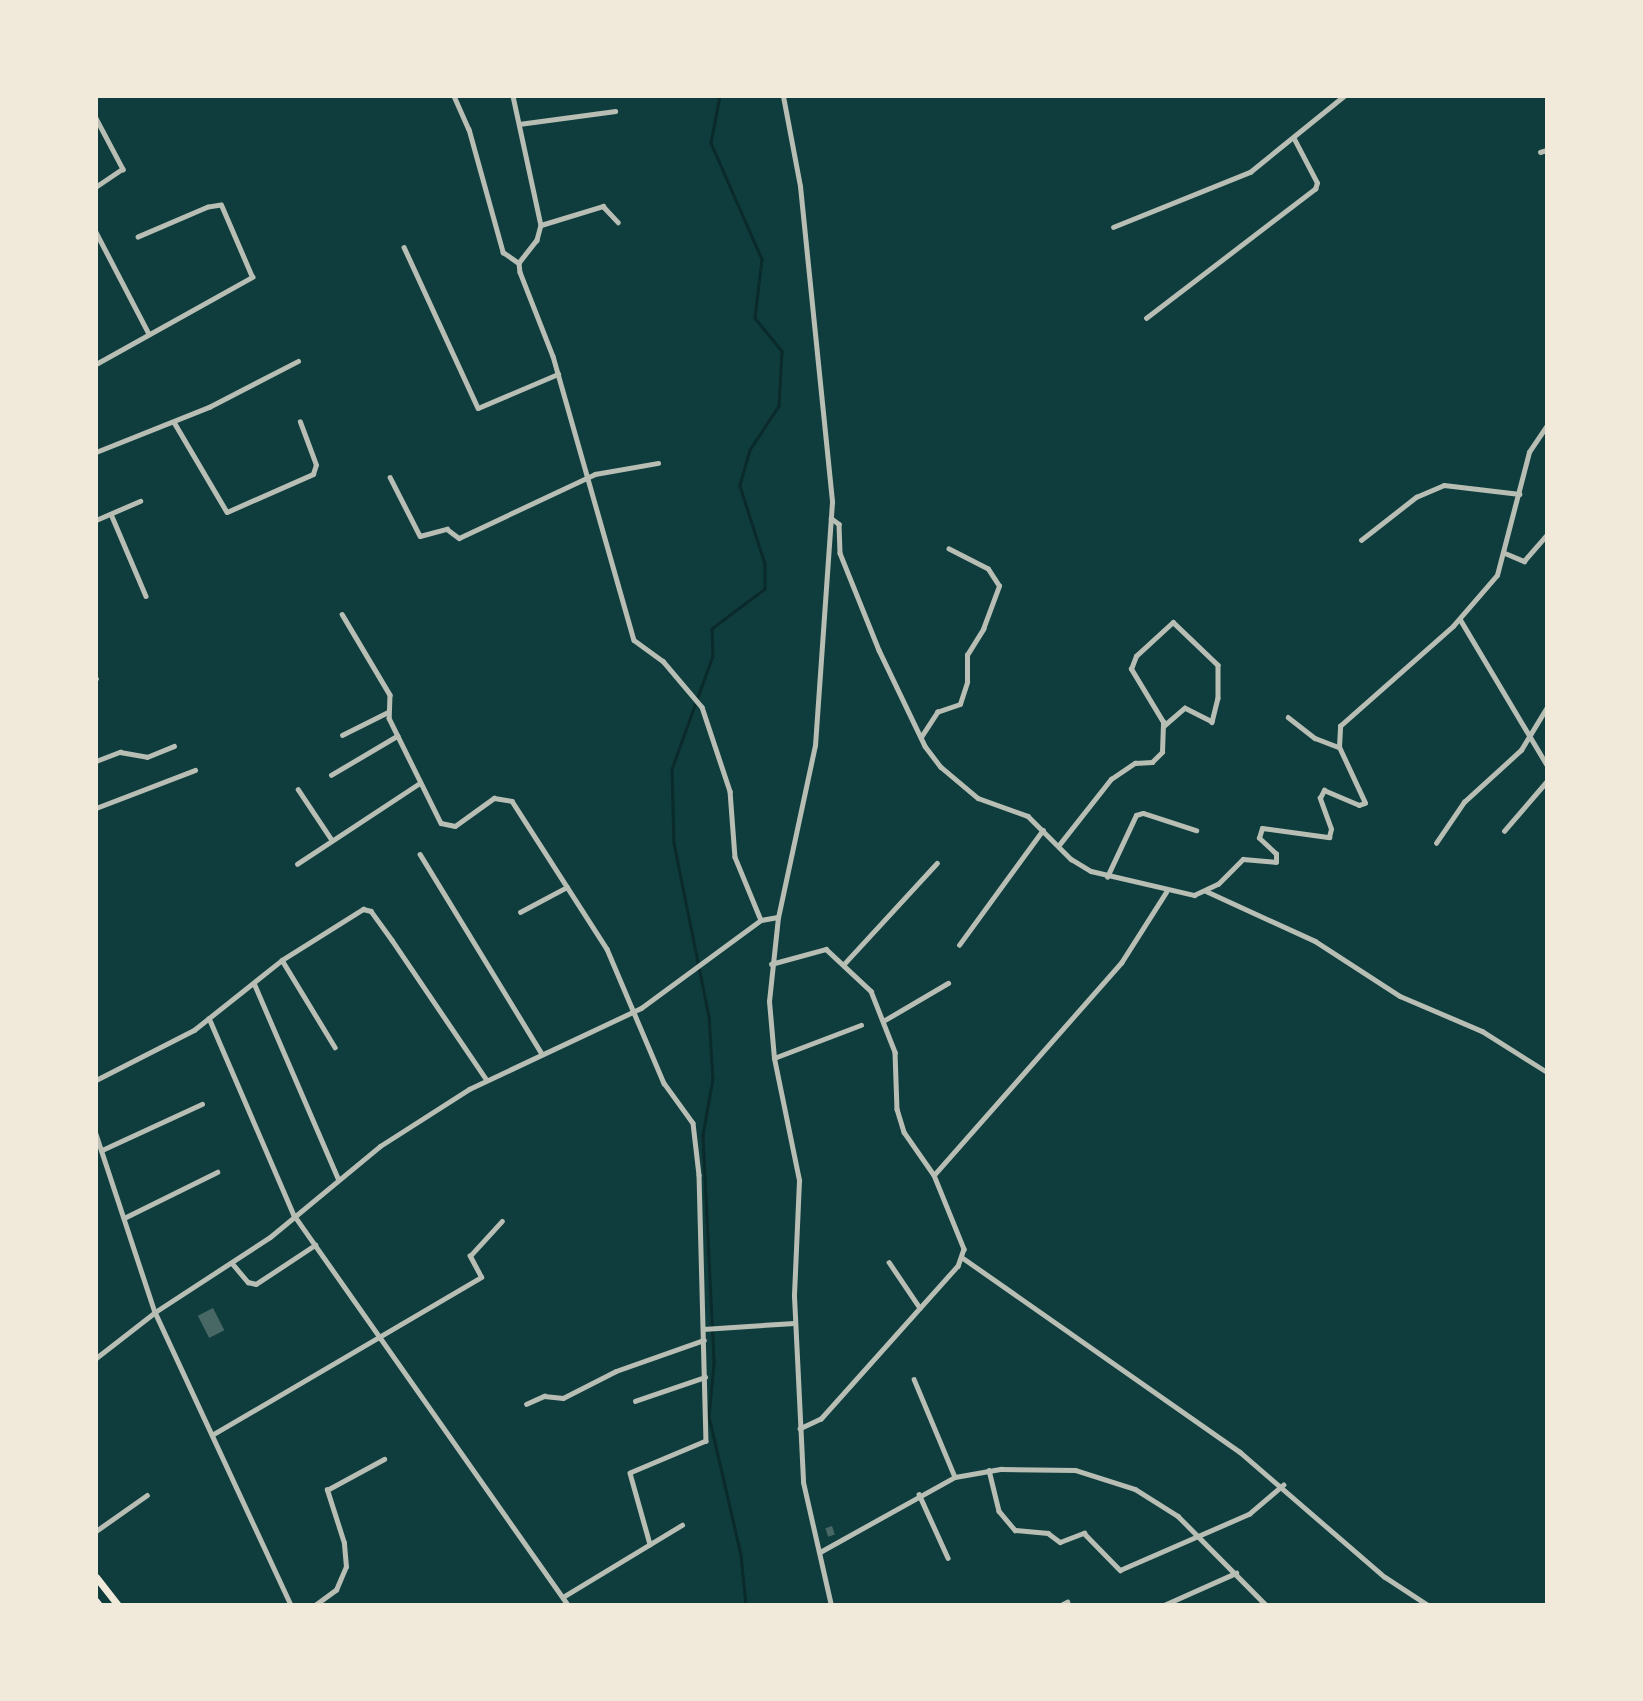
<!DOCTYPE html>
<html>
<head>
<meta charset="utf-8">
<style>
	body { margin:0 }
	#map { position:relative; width:1643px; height:1701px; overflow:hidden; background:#0f3d3e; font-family:"Archivo Narrow",sans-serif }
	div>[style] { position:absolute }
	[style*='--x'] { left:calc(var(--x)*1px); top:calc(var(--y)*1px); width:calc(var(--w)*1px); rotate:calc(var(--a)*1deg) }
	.stream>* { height:2.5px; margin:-1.25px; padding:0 1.25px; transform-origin:1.25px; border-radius:1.25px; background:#0a2a2b }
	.building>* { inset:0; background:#486865; transform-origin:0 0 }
	.minor>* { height:4.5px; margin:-2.25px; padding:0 2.25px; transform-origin:2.25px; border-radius:2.25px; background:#b8beb3 }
	.tertiary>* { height:5px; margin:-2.5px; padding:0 2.5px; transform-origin:2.5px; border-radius:2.5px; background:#b8beb3 }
	.primary>* { height:7px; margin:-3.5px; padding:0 3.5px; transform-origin:3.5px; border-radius:3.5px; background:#f1e9da }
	span { translate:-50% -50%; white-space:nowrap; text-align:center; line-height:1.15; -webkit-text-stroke:5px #f1e9da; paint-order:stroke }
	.frame { position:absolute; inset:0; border:98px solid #f1e9da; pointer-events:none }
</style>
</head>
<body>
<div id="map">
	<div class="stream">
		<div style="--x:720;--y:96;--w:48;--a:100.8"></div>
		<div style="--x:711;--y:143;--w:127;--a:66.3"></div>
		<div style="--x:762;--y:259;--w:59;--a:96.8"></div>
		<div style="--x:755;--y:318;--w:43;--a:50.7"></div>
		<div style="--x:782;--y:351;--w:55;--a:93.1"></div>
		<div style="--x:779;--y:406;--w:53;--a:123.4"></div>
		<div style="--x:750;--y:450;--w:37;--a:106"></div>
		<div style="--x:740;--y:486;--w:82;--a:72.2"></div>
		<div style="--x:765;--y:564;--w:25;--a:90"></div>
		<div style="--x:765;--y:589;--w:66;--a:143"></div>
		<div style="--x:712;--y:629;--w:27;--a:88"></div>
		<div style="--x:713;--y:656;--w:120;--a:109.9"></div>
		<div style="--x:672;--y:769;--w:74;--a:88.5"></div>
		<div style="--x:674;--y:843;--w:177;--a:78.6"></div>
		<div style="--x:709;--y:1016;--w:63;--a:86.4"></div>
		<div style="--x:713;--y:1079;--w:57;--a:100.1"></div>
		<div style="--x:703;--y:1135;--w:229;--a:87.2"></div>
		<div style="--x:714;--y:1364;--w:52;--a:95.5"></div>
		<div style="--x:709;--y:1416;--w:143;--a:77"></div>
		<div style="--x:741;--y:1555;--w:50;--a:84.3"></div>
	</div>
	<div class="building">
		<div style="left:213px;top:1308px;width:25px;height:17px;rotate:63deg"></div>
		<div style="left:832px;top:1526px;width:9px;height:7px;rotate:72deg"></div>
	</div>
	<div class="minor">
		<div style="--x:454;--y:96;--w:36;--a:66"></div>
		<div style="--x:469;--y:129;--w:128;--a:74.5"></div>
		<div style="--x:503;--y:252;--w:19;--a:35"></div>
		<div style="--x:513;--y:96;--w:132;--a:77.8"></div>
		<div style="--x:541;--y:225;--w:16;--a:105"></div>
		<div style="--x:537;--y:240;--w:29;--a:128"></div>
		<div style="--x:519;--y:263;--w:9;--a:84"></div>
		<div style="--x:520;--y:272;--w:90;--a:68.6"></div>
		<div style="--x:553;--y:356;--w:295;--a:74.1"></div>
		<div style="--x:634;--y:640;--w:36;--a:36"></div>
		<div style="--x:663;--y:661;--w:60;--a:49.7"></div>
		<div style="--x:702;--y:707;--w:89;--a:71.6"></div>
		<div style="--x:730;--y:791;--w:66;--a:85.7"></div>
		<div style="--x:735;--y:857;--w:68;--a:67.6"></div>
		<div style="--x:96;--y:118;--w:58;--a:62.1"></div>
		<div style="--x:123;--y:169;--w:32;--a:146"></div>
		<div style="--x:519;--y:124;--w:97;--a:-7.7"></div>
		<div style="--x:1540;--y:152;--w:7;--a:-16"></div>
		<div style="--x:541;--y:225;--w:65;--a:-17"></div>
		<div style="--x:603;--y:206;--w:22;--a:47"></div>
		<div style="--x:1113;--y:227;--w:148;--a:-21.9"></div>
		<div style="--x:1250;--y:172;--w:121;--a:-39"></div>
		<div style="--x:96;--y:232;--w:115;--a:62.5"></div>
		<div style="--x:404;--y:247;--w:177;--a:65.3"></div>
		<div style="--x:478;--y:408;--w:87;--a:-23"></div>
		<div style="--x:1146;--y:318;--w:213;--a:-37.4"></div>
		<div style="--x:1315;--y:189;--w:6;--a:-72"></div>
		<div style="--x:1317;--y:183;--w:50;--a:-117.6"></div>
		<div style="--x:96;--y:364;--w:179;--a:-29.1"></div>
		<div style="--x:252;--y:277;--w:78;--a:-113.3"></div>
		<div style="--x:221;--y:205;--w:13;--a:171"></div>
		<div style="--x:208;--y:207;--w:76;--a:156.8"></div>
		<div style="--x:174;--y:422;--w:104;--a:59.5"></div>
		<div style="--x:227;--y:512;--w:94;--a:-23.8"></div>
		<div style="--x:313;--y:474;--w:9;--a:-72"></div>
		<div style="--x:316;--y:465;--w:46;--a:-110.4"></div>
		<div style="--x:96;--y:452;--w:122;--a:-21.7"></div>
		<div style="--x:209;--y:407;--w:100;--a:-27.3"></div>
		<div style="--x:390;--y:477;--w:66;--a:63"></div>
		<div style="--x:420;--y:536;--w:28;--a:-15"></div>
		<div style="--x:447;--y:529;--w:15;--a:37"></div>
		<div style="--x:459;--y:538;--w:150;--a:-25.2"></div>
		<div style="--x:595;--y:474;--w:64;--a:-9.9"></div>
		<div style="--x:111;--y:514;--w:89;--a:66.9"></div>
		<div style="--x:831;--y:518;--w:10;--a:37"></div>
		<div style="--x:839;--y:524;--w:29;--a:88"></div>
		<div style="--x:840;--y:553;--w:105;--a:68.1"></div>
		<div style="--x:879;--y:650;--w:106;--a:64.4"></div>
		<div style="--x:925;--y:746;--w:26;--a:53"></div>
		<div style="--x:941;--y:767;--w:48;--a:40"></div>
		<div style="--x:978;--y:798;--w:53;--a:19.8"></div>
		<div style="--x:1028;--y:816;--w:61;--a:45"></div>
		<div style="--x:1071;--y:859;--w:23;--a:31"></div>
		<div style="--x:1091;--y:871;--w:106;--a:13.1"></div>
		<div style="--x:1194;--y:895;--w:26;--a:-25"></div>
		<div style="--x:1218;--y:884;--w:35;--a:-45"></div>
		<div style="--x:1243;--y:859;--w:33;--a:5"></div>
		<div style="--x:1276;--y:862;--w:8;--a:-90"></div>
		<div style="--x:1276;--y:854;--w:23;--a:-137"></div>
		<div style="--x:1259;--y:838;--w:10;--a:-73"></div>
		<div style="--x:1262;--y:828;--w:68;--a:7.7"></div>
		<div style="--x:1329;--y:837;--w:8;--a:-76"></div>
		<div style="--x:1331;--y:829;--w:33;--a:-110"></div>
		<div style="--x:1320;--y:798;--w:9;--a:-63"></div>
		<div style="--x:1324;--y:790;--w:38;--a:23"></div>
		<div style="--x:1359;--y:805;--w:6;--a:-18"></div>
		<div style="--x:1365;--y:803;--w:62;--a:-114.9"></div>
		<div style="--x:1339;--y:747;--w:21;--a:-87"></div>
		<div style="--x:1340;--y:726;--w:151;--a:-41.5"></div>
		<div style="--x:1453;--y:626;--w:67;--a:-49.2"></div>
		<div style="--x:1497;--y:575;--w:127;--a:-75.4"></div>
		<div style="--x:1529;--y:452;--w:32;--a:-56"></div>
		<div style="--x:96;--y:520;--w:48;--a:-23.4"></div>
		<div style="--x:1361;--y:540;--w:70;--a:-38"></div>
		<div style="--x:1416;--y:497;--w:30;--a:-23"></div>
		<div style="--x:1444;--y:485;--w:76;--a:6.8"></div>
		<div style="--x:1505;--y:553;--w:21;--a:23"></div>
		<div style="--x:1524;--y:561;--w:35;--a:-49"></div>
		<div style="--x:342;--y:614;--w:94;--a:59.3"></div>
		<div style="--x:390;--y:695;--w:23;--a:92"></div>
		<div style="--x:389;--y:718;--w:117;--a:63.7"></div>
		<div style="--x:441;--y:823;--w:14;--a:12"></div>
		<div style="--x:455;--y:826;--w:48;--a:-35.7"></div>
		<div style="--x:494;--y:798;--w:18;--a:9"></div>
		<div style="--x:512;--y:801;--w:176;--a:57.3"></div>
		<div style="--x:607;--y:949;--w:146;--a:67"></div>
		<div style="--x:664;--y:1083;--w:49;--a:54.1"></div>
		<div style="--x:693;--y:1123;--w:52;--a:83.4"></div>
		<div style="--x:699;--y:1175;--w:266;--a:88.5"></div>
		<div style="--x:706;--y:1441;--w:82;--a:157.2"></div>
		<div style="--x:630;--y:1473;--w:74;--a:74.3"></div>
		<div style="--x:1460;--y:619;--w:170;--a:59.2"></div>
		<div style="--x:96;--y:679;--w:1;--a:0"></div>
		<div style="--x:1288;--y:717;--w:34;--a:38"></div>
		<div style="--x:1315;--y:738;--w:26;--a:21"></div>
		<div style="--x:342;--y:735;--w:51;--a:-26.6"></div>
		<div style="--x:921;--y:737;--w:30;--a:-57"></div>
		<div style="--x:937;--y:712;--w:24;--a:-19"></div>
		<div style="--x:960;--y:704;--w:23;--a:-72"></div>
		<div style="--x:967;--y:682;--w:27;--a:-90"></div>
		<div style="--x:967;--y:655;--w:31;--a:-58"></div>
		<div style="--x:983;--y:629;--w:46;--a:-69.6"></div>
		<div style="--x:999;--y:586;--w:20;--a:-123"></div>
		<div style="--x:988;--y:569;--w:44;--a:-152.9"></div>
		<div style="--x:96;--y:761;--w:26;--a:-21"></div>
		<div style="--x:120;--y:752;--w:27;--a:10"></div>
		<div style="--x:147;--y:757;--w:29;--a:-22"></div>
		<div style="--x:331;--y:775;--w:77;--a:-30.6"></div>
		<div style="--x:298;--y:789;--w:61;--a:56.3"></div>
		<div style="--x:96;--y:808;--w:106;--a:-21"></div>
		<div style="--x:1504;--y:831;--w:66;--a:-49.3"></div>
		<div style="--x:1436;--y:843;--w:50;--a:-55.7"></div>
		<div style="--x:1464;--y:802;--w:77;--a:-42.4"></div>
		<div style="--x:1521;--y:750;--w:50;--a:-58.8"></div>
		<div style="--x:1059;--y:845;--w:84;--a:-51.8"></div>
		<div style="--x:1111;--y:779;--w:29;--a:-34"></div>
		<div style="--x:1135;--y:763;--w:17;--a:-3"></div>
		<div style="--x:1152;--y:762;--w:14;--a:-45"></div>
		<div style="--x:1162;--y:752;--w:30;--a:-88"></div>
		<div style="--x:1163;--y:722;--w:62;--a:-121.1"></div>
		<div style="--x:1131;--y:669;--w:14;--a:-69"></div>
		<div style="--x:1136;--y:656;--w:50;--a:-42.6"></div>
		<div style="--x:1173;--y:622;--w:62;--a:43.7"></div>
		<div style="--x:1218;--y:665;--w:33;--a:90"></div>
		<div style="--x:1218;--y:698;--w:25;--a:104"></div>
		<div style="--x:1212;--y:722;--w:30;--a:-153"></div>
		<div style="--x:1185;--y:708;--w:28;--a:139"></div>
		<div style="--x:420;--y:854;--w:232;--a:58.6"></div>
		<div style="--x:297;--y:864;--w:147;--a:-33.4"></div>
		<div style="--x:1107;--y:877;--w:68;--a:-64.9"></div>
		<div style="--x:1136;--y:815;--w:7;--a:-16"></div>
		<div style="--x:1143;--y:813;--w:56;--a:17.8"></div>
		<div style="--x:1206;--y:891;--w:120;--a:24.6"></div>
		<div style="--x:1315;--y:941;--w:101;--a:32.9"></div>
		<div style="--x:1400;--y:996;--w:89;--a:23.1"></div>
		<div style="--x:1482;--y:1031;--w:77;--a:32.2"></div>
		<div style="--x:520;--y:912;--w:53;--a:-28"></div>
		<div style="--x:959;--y:945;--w:142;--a:-53.9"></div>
		<div style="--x:282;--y:960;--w:102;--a:58.7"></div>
		<div style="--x:771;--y:964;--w:57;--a:-15.3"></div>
		<div style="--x:826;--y:949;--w:62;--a:43"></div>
		<div style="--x:871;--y:991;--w:66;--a:68.5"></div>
		<div style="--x:895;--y:1052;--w:57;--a:88"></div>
		<div style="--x:897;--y:1109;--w:24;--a:73"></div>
		<div style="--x:904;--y:1132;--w:52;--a:55.1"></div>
		<div style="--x:934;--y:1175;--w:80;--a:67.9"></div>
		<div style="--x:964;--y:1249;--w:18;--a:109"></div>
		<div style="--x:958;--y:1266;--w:205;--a:131.8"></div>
		<div style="--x:821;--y:1419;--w:23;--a:155"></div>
		<div style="--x:844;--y:964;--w:137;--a:-47.4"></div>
		<div style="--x:254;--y:983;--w:212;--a:66.7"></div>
		<div style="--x:209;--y:1018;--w:215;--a:66.7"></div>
		<div style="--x:294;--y:1215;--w:477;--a:54.9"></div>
		<div style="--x:885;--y:1020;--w:73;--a:-30.4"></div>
		<div style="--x:774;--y:1058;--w:93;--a:-20.8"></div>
		<div style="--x:96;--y:1080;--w:110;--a:-27"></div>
		<div style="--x:194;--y:1030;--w:112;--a:-38.5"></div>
		<div style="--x:282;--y:960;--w:96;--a:-32.2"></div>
		<div style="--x:363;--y:909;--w:8;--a:14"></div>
		<div style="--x:371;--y:911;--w:36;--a:54"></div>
		<div style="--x:392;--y:940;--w:168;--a:55.9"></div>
		<div style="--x:96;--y:1134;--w:188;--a:71.7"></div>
		<div style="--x:155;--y:1312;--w:323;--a:65.1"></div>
		<div style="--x:102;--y:1150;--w:110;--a:-24.7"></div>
		<div style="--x:934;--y:1175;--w:283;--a:-48.6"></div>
		<div style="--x:1121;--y:963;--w:84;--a:-57.6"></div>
		<div style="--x:124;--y:1218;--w:104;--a:-26.3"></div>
		<div style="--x:963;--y:1258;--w:338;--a:35"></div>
		<div style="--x:1240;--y:1452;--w:191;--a:40.8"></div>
		<div style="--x:1385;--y:1577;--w:51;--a:33.1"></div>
		<div style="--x:889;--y:1262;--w:55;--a:56"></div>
		<div style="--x:232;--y:1263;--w:25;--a:50"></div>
		<div style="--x:248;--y:1282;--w:8;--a:14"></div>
		<div style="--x:256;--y:1284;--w:71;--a:-33.5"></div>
		<div style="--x:703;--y:1329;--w:91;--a:-3.8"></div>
		<div style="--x:914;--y:1379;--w:106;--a:67.3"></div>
		<div style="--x:635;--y:1401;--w:74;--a:-18.9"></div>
		<div style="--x:526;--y:1404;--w:20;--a:-24"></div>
		<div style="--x:544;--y:1396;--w:19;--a:6"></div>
		<div style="--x:563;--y:1398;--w:59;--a:-27"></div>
		<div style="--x:616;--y:1371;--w:93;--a:-19.4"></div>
		<div style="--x:212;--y:1435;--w:312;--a:-30.4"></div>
		<div style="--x:481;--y:1277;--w:24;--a:-118"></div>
		<div style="--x:470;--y:1256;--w:47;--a:-47.6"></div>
		<div style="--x:989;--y:1470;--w:42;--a:76.3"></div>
		<div style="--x:999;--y:1511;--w:25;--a:50"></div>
		<div style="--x:1015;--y:1530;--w:33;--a:5"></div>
		<div style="--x:1048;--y:1533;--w:15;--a:37"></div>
		<div style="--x:1060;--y:1542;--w:26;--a:-21"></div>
		<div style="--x:1084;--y:1533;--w:52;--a:45.8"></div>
		<div style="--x:1120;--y:1570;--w:141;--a:-23.5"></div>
		<div style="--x:1249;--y:1514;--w:45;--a:-40.5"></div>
		<div style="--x:919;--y:1494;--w:70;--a:65.6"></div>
		<div style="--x:96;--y:1531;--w:62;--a:-35.2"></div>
		<div style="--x:820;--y:1552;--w:154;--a:-29.1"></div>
		<div style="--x:955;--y:1477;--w:47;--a:-9.9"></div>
		<div style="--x:1001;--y:1469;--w:74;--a:0.8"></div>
		<div style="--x:1075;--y:1470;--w:63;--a:17.6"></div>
		<div style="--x:1135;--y:1489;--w:51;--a:32.1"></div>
		<div style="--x:1178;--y:1516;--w:125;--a:45.3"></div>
		<div style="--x:563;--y:1597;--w:139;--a:-31.2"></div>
		<div style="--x:315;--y:1605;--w:26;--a:-36"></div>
		<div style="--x:336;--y:1590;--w:25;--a:-67"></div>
		<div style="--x:346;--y:1567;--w:24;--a:-95"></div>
		<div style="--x:344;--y:1543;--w:56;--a:-107.8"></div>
		<div style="--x:327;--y:1490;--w:65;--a:-28.5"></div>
		<div style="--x:1061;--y:1605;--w:7;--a:-27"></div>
		<div style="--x:1164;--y:1605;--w:79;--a:-24"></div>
	</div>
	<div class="tertiary">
		<div style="--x:783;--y:96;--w:92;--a:79.3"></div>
		<div style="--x:800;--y:186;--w:318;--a:84.2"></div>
		<div style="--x:832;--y:502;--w:244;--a:94"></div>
		<div style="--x:815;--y:745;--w:176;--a:102.1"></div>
		<div style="--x:778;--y:917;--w:84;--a:96.1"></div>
		<div style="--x:769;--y:1001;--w:57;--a:85"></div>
		<div style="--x:774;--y:1058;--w:125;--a:78.4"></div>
		<div style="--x:799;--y:1180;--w:116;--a:92.5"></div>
		<div style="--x:794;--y:1296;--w:186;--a:87.2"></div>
		<div style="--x:803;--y:1482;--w:126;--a:77.2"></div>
		<div style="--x:96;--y:1358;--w:75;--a:-37.9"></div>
		<div style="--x:155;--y:1312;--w:137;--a:-33.1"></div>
		<div style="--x:270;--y:1237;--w:143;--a:-39.6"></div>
		<div style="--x:380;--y:1146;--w:106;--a:-32.6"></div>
		<div style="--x:469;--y:1089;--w:190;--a:-25.2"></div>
		<div style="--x:641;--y:1008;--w:149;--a:-36.3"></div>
		<div style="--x:761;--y:920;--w:17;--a:-10"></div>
	</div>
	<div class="primary">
		<div style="--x:96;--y:1577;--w:36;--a:52"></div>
		<div style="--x:96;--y:1601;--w:5;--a:53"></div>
	</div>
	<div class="frame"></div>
</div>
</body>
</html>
